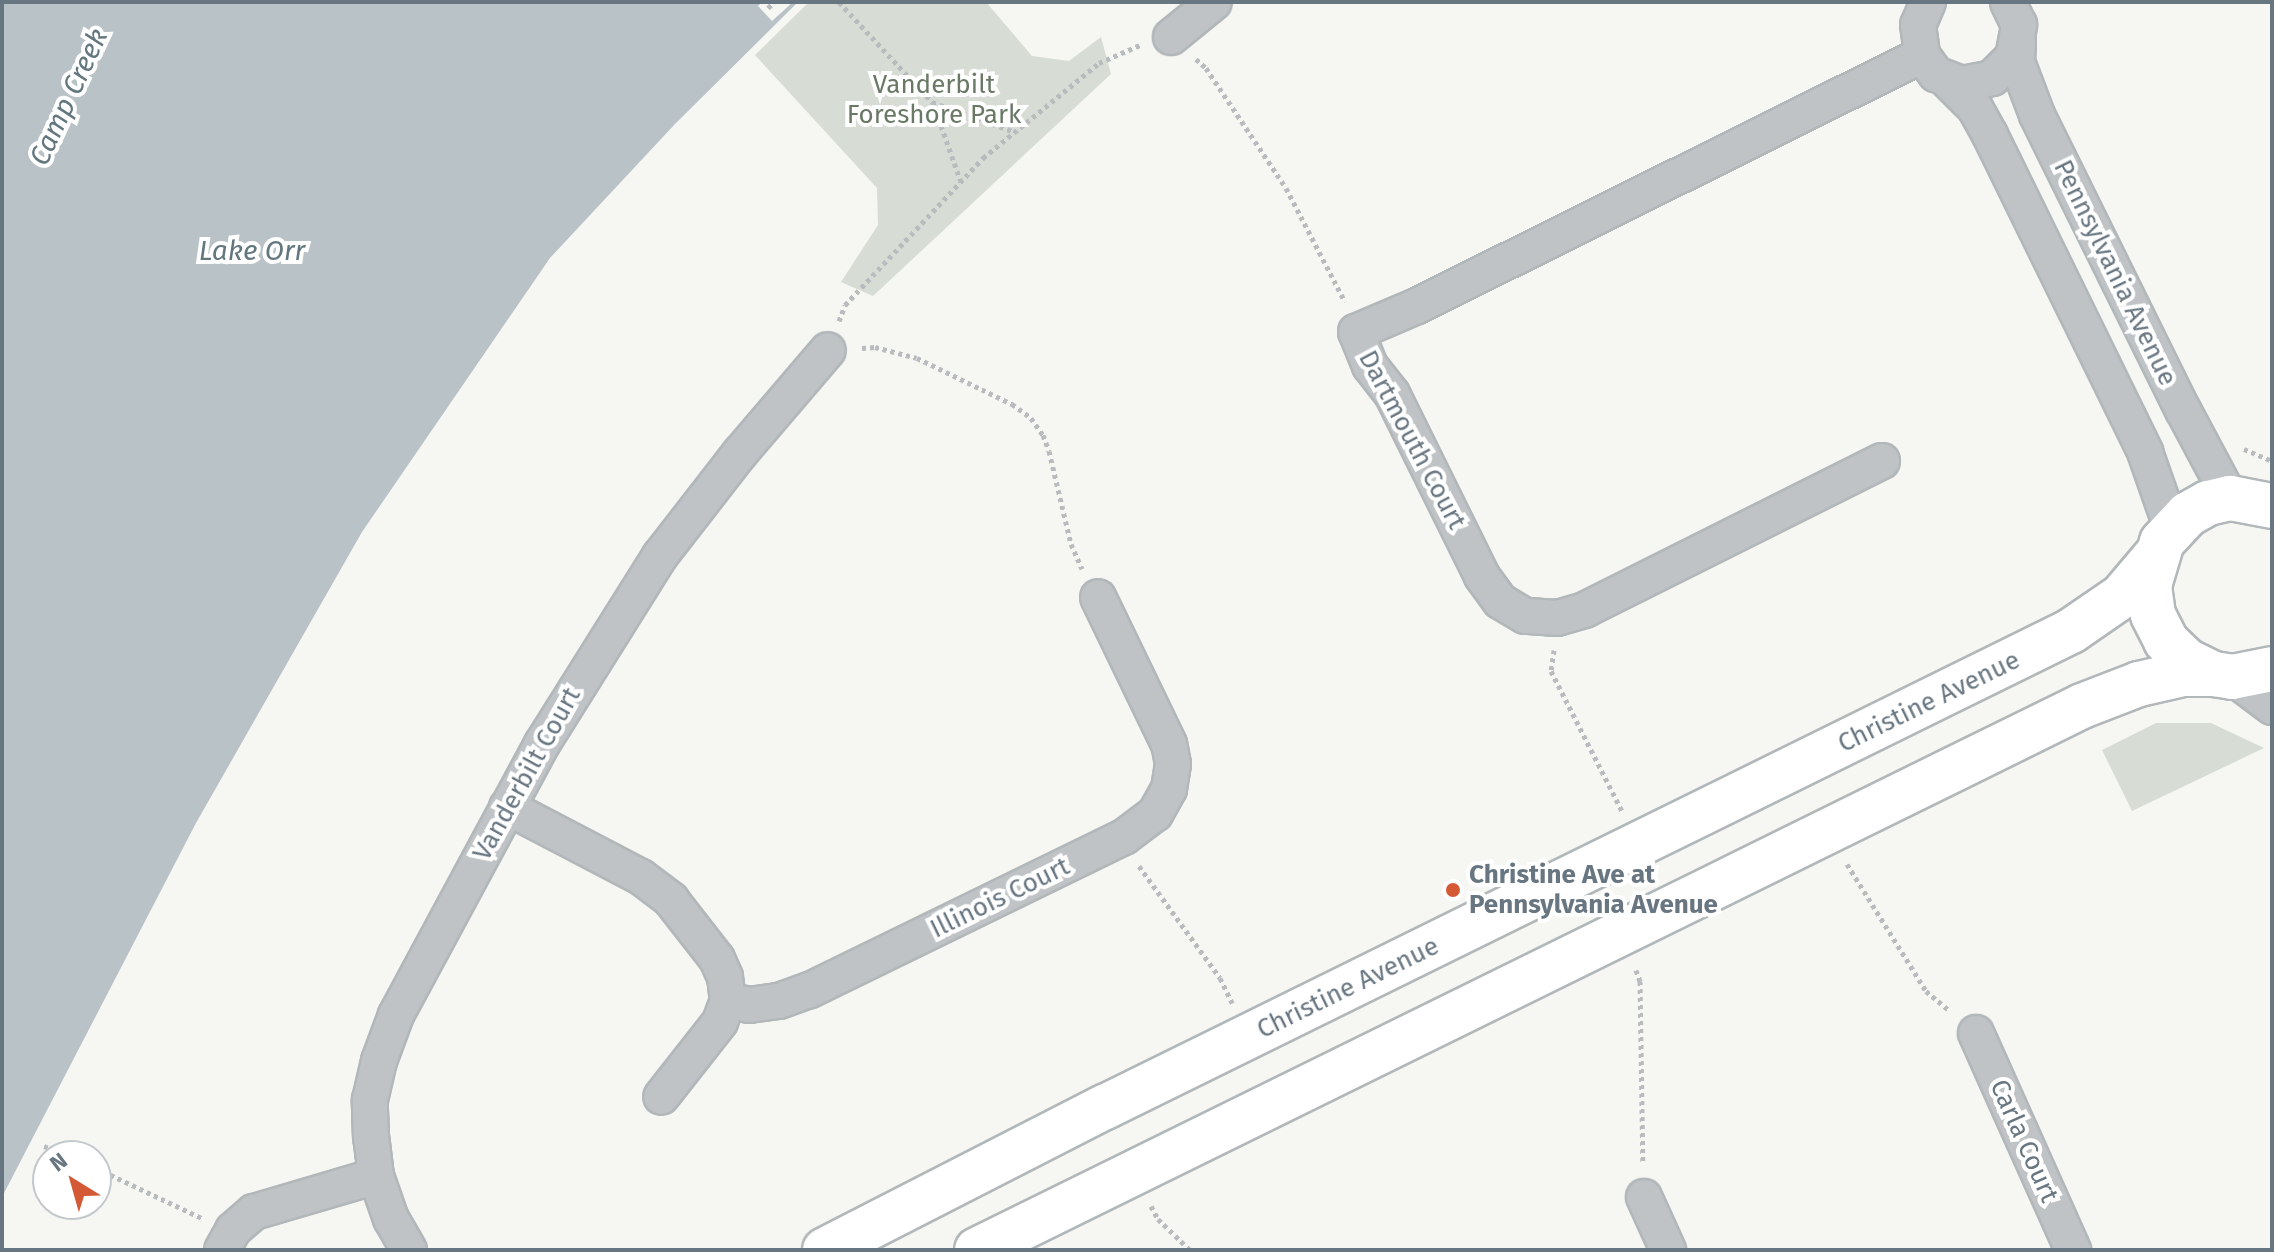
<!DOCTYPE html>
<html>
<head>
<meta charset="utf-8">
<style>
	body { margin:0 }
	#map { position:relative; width:2274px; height:1252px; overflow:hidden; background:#f6f6f3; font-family:"Fira Sans",sans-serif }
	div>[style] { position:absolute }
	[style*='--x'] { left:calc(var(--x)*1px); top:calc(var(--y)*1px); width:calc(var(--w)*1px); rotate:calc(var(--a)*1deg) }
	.green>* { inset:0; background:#d7dcd4 }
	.water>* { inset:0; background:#b9c2c7 }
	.pier>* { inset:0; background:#f6f6f3 }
	.path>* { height:5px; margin-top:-2.5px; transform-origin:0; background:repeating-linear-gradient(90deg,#b9bcbe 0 4px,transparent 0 8px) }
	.roads { filter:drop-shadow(2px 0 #b2b7ba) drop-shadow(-2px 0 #b2b7ba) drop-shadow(0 2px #b2b7ba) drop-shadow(0 -2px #b2b7ba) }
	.street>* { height:34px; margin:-17px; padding:0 17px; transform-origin:17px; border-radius:17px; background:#bfc3c6 }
	.secondary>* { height:44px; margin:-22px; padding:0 22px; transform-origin:22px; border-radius:22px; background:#fff }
	.dots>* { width:22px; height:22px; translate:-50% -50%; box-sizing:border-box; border:4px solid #fff; border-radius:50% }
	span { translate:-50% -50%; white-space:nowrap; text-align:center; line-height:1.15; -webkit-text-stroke:8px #fff; paint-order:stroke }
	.park-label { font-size:26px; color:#6a7966 }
	.street-label { font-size:26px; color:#687681 }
	.poi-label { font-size:26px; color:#687681; font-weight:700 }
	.left { translate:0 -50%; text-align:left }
	.water-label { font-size:28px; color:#63777e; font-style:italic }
	.frame { position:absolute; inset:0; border:4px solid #687681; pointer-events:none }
	.north { position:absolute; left:32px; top:1140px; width:80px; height:80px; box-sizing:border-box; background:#fff; border:2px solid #c3c8cd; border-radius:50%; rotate:323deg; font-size:22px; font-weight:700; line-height:32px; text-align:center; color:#687681 }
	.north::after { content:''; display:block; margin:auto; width:28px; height:36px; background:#d45935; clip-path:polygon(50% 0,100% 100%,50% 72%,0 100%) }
</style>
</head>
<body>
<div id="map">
	<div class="green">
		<div style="clip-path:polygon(809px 2px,986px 2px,1032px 56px,1069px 61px,1101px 37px,1111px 74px,873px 296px,841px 282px,878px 225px,877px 188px,755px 55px)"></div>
		<div style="clip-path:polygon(2156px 723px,2211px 723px,2264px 748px,2132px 811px,2102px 750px)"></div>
	</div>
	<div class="water">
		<div style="clip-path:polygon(2px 2px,798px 2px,675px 124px,550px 258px,362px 532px,196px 823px,2px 1197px)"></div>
	</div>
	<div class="pier">
		<div style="clip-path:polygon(762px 2px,793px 2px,772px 21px,758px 6px)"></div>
	</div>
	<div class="path">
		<div style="--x:839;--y:2;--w:137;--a:47.1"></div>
		<div style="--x:932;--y:102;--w:88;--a:19.9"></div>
		<div style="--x:768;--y:8;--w:8;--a:-45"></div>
		<div style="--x:1196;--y:59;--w:13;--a:42"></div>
		<div style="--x:1206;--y:68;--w:144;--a:56.3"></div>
		<div style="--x:1286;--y:188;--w:128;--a:62.6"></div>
		<div style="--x:933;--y:103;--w:84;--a:70.5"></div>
		<div style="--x:839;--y:321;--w:17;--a:-69"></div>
		<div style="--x:845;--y:305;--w:202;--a:-46.8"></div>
		<div style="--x:983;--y:158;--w:150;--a:-39.3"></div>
		<div style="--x:1099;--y:63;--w:45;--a:-23.7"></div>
		<div style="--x:862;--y:348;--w:13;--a:-4"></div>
		<div style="--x:875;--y:347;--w:43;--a:14.7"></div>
		<div style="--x:917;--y:358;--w:106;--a:25.8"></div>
		<div style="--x:1012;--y:404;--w:24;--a:36"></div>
		<div style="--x:1031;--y:418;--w:21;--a:55"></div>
		<div style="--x:1043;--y:435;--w:17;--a:69"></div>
		<div style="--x:1049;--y:451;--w:96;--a:76.7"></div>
		<div style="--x:1071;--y:544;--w:27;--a:66"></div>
		<div style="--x:2244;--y:449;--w:30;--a:23"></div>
		<div style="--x:1554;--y:650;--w:21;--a:98"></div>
		<div style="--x:1551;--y:671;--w:157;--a:63.1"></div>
		<div style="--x:1847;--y:864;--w:150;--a:58.1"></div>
		<div style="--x:1926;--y:991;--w:31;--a:40"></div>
		<div style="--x:1139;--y:866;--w:138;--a:54.1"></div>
		<div style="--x:1220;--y:978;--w:28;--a:64"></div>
		<div style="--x:1636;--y:970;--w:12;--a:70"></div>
		<div style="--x:1640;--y:981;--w:183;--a:89.1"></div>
		<div style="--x:44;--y:1146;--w:25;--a:23"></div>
		<div style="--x:96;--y:1168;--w:117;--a:25.3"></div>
		<div style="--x:1151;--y:1206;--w:15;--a:62"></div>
		<div style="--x:1158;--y:1219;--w:45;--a:44.1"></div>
	</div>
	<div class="roads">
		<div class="street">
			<div style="--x:1928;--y:2;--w:25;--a:113"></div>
			<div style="--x:1918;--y:25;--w:30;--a:82"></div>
			<div style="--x:1922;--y:55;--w:24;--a:54"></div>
			<div style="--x:1936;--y:74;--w:28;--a:21"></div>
			<div style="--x:1962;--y:84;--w:31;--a:-11"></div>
			<div style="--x:1992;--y:78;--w:30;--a:-45"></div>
			<div style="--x:2013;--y:57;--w:33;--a:-79"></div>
			<div style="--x:2019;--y:25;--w:25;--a:-116"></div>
			<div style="--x:1171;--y:37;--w:55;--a:-39.1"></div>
			<div style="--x:2018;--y:42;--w:20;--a:93"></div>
			<div style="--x:2017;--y:62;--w:57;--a:69.3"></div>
			<div style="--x:2037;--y:115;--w:329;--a:63.7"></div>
			<div style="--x:2183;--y:410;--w:100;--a:61.9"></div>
			<div style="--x:1947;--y:80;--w:40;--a:45"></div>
			<div style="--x:1975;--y:108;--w:31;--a:61"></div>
			<div style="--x:1990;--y:135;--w:353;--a:63.9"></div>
			<div style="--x:2145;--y:452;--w:82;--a:70.7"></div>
			<div style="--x:1882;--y:461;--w:332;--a:153.4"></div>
			<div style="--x:1585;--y:610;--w:29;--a:164"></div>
			<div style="--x:1557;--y:618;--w:32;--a:-176"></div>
			<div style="--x:1525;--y:616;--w:29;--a:-149"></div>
			<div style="--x:1500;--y:601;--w:31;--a:-126"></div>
			<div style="--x:1482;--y:576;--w:203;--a:-116.3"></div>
			<div style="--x:1392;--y:394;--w:36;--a:-128"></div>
			<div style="--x:1370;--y:366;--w:37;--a:-112"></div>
			<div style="--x:1356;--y:332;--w:66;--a:-23.1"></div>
			<div style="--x:1417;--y:306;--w:564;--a:-26.43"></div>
			<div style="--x:2232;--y:677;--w:50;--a:36.9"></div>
			<div style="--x:507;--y:807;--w:151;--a:27.6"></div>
			<div style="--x:641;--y:877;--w:38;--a:37"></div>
			<div style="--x:671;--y:900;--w:75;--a:52.1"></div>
			<div style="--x:717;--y:959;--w:20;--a:66"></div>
			<div style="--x:725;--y:977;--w:23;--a:83"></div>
			<div style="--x:728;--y:1000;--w:23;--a:110"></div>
			<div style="--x:720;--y:1022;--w:95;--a:128.2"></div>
			<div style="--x:728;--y:1000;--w:22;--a:13"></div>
			<div style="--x:749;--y:1005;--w:30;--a:-8"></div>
			<div style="--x:779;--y:1001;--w:33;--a:-20"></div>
			<div style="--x:810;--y:990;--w:349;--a:-26"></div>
			<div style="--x:1124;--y:837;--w:39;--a:-37"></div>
			<div style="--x:1155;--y:814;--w:29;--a:-61"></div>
			<div style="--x:1169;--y:789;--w:25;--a:-81"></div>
			<div style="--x:1173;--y:764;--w:20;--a:-101"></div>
			<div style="--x:1169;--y:744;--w:163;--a:-115.8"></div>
			<div style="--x:1976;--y:1033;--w:238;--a:65.9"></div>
			<div style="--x:1644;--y:1197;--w:58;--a:65.6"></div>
			<div style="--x:222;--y:1250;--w:23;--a:-61"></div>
			<div style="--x:233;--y:1230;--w:28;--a:-41"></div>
			<div style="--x:254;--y:1212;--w:127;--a:-16.4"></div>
			<div style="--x:409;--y:1250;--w:36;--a:-120"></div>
			<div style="--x:391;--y:1219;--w:46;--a:-109.2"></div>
			<div style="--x:376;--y:1176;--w:38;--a:-97"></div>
			<div style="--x:371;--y:1138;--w:38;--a:-92"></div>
			<div style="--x:370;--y:1100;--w:40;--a:-77"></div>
			<div style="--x:379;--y:1061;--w:49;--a:-69.7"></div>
			<div style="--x:396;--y:1015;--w:308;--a:-61.7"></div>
			<div style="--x:542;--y:744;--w:222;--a:-57.9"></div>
			<div style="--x:660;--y:556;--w:130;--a:-52.2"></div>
			<div style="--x:740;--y:453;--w:135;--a:-49.5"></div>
		</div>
		<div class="secondary">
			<div style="--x:2272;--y:506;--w:43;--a:-169.2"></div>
			<div style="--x:2230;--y:498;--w:23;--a:167"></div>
			<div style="--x:2208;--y:503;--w:23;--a:151"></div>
			<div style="--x:2188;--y:514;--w:38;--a:133"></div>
			<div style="--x:2162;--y:542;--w:46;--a:106.5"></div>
			<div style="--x:2149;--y:586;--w:29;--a:82"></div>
			<div style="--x:2153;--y:615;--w:29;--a:63"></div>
			<div style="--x:2166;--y:641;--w:29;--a:44"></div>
			<div style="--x:2187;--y:661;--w:30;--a:26"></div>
			<div style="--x:2214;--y:674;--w:18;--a:9"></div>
			<div style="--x:2232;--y:677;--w:41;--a:-11.3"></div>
			<div style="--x:825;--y:1250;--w:314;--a:-27.1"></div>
			<div style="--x:1105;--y:1107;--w:1077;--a:-26.23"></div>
			<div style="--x:2071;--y:631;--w:62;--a:-34.5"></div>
			<div style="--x:2122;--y:596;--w:51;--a:-49.8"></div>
			<div style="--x:977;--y:1250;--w:1232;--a:-26.21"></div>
			<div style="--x:2082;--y:706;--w:61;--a:-21.1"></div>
			<div style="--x:2139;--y:684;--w:45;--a:-12.8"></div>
			<div style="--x:2183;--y:674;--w:31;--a:0"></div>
		</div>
	</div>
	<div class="dots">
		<div style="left:1453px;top:890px;background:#d45935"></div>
	</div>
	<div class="park-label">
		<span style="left:934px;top:100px">Vanderbilt<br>Foreshore Park</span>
	</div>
	<div class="street-label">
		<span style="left:2115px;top:273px;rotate:64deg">Pennsylvania Avenue</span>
		<span style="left:1412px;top:440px;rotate:62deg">Dartmouth Court</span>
		<span style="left:1929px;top:702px;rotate:-26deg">Christine Avenue</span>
		<span style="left:527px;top:774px;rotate:-61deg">Vanderbilt Court</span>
		<span style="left:1000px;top:898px;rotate:-26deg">Illinois Court</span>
		<span style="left:1348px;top:988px;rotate:-26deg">Christine Avenue</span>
		<span style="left:2024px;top:1141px;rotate:66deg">Carla Court</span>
	</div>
	<div class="poi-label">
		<span class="left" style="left:1469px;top:890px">Christine Ave at<br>Pennsylvania Avenue</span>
	</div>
	<div class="water-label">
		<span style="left:69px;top:97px;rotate:-65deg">Camp Creek</span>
		<span style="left:252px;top:251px">Lake Orr</span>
	</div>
	<div class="frame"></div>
	<div class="north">N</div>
</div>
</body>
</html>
